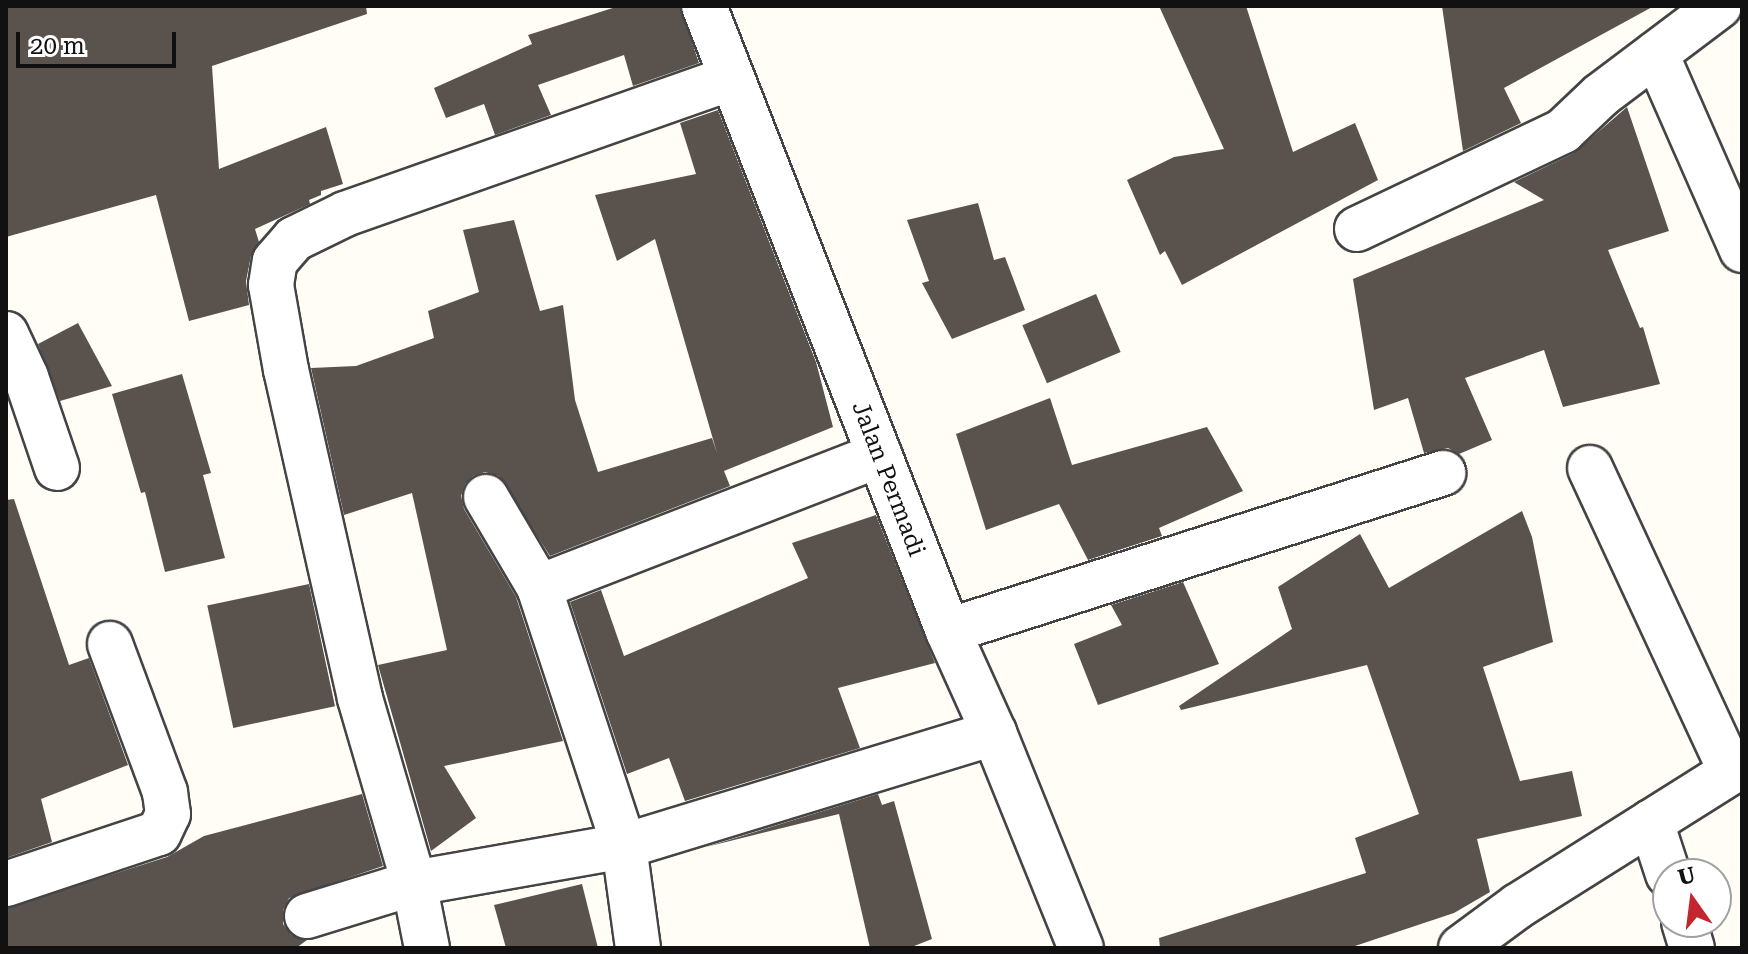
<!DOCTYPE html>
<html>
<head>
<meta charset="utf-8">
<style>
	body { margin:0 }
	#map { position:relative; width:1748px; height:954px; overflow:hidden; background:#fffdf5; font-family:"Roboto Serif",serif }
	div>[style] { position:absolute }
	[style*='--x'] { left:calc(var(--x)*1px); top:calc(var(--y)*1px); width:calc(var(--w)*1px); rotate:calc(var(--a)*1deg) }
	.building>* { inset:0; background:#5a524d; transform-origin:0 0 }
	.roads { filter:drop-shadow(2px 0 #444) drop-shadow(-2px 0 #444) drop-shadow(0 2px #444) drop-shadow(0 -2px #444) }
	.minor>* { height:44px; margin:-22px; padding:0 22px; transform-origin:22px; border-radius:22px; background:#fff }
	span { translate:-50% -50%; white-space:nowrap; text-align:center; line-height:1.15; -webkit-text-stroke:8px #fff; paint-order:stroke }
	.street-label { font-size:24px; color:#111 }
	.frame { position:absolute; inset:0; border:8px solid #111; pointer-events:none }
	.north { position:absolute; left:1652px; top:858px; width:80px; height:80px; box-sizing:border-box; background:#fff; border:2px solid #a0a0a0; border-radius:50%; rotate:346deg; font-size:22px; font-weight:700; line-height:32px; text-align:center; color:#111 }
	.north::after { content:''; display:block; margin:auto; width:28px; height:36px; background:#c4262e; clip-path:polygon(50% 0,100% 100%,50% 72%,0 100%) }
	.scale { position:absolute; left:16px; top:32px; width:160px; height:36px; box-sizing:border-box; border:4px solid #111; border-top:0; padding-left:10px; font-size:24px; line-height:28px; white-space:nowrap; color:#111; -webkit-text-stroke:6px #fff; paint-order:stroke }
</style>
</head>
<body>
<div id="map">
	<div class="building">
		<div style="clip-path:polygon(6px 6px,366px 6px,367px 14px,212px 66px,219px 169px,326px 127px,343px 184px,321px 191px,321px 195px,309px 200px,310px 204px,255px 229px,259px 242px,251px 256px,246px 281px,249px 305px,189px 321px,156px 195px,6px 237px)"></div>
		<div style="clip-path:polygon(619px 6px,680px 6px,699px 63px,633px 86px,624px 55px,538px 85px,551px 115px,495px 135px,484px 104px,446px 118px,434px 88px,532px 44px,528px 35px)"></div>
		<div style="clip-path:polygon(1159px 6px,1246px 6px,1293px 152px,1355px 123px,1378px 180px,1182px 285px,1165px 251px,1160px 255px,1127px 180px,1174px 157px,1224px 149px)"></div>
		<div style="clip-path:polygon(1442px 6px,1654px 6px,1504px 88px,1521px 123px,1463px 151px)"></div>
		<div style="clip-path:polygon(1627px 107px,1669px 231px,1608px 250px,1640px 328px,1643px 327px,1660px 384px,1563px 407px,1544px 350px,1465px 378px,1492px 440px,1459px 454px,1448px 448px,1424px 453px,1408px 398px,1374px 410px,1353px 279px,1544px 200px,1514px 182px,1574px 153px)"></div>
		<div style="clip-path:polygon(718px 110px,816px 362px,833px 427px,724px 471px,730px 486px,550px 556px,499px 476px,485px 472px,473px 476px,465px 484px,461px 496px,464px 509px,516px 597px,563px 741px,444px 766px,476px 818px,431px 851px,378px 665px,447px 650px,412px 493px,344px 515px,311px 368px,356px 366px,434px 338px,428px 311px,479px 292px,463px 230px,514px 220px,540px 311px,563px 305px,575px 400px,598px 472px,712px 438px,717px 453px,655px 239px,617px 261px,595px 195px,696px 174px,680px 123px)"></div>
		<div style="clip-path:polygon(978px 203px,994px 260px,1005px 257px,1025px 310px,952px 339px,922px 283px,929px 281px,907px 220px)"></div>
		<div style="left:1096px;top:294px;width:63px;height:80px;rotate:67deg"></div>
		<div style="clip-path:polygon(78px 323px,112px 386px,60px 401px,38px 344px)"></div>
		<div style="clip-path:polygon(182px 374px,211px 473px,203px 475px,225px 558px,165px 572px,145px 492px,141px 493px,112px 394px)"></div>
		<div style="clip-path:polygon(1050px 398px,1072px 465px,1207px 427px,1243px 491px,1159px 528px,1162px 536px,1088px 560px,1059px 504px,986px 530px,956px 434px)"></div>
		<div style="clip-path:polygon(14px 499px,69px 665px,89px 658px,128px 765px,41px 799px,52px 842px,6px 858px,6px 500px)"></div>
		<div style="clip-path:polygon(1522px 511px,1532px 537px,1553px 642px,1483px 667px,1520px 781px,1572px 771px,1582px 816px,1477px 839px,1490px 892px,1454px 913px,1349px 948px,1160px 948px,1159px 938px,1366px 873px,1355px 838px,1419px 814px,1367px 665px,1181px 710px,1179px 706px,1292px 629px,1278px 587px,1360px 534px,1389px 588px)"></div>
		<div style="clip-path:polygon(876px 515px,935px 663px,838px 688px,860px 748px,685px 801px,669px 758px,627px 774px,570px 602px,601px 590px,624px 656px,808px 578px,792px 543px)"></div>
		<div style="clip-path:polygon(1183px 582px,1219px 664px,1098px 705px,1074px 644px,1122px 625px,1111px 605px)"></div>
		<div style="left:309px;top:584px;width:125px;height:104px;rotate:78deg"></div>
		<div style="clip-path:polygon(362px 794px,383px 866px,289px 898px,283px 910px,283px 924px,291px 935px,307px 940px,296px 948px,6px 948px,6px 908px,167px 857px,204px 836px)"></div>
		<div style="clip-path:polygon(878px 794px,882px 805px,894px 801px,932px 939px,909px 948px,870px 948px,839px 814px,706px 847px)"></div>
		<div style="clip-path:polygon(582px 884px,598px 948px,506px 948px,494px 905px)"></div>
	</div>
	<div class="roads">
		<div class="minor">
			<div style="--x:704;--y:6;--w:671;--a:68.67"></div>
			<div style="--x:948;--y:631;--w:112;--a:65.7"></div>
			<div style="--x:994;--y:733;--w:232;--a:68"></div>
			<div style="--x:1656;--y:54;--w:214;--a:66.3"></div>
			<div style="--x:1357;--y:229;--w:228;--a:-25.4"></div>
			<div style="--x:1563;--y:131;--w:52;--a:-43.5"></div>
			<div style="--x:1601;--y:95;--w:148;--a:-37"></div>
			<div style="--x:6;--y:334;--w:47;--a:65.1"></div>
			<div style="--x:26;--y:377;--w:96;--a:71.2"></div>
			<div style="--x:1590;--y:468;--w:335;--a:65.1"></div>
			<div style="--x:486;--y:497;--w:104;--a:59.5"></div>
			<div style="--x:539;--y:587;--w:273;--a:71.8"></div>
			<div style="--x:624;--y:846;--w:103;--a:82.2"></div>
			<div style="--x:539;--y:587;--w:365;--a:-21.2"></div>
			<div style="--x:948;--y:631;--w:520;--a:-17.7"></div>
			<div style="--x:1651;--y:822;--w:55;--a:71.9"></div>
			<div style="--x:6;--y:884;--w:161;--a:-18.4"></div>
			<div style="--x:159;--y:833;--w:21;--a:-65"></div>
			<div style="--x:168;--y:814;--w:22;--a:-98"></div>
			<div style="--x:165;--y:792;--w:158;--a:-110.4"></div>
			<div style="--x:307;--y:916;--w:112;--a:-17.1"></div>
			<div style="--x:414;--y:883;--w:213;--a:-10"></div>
			<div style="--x:624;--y:846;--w:387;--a:-17"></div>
			<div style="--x:1684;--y:922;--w:27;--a:73"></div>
			<div style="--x:427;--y:948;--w:66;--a:-101.3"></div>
			<div style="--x:414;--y:883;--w:193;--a:-106.3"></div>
			<div style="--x:360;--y:698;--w:336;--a:-102.7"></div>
			<div style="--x:286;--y:370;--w:86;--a:-100"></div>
			<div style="--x:271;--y:285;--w:24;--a:-81"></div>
			<div style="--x:275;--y:261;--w:29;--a:-49"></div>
			<div style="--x:294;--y:239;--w:57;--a:-26.1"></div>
			<div style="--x:345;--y:214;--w:410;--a:-19.4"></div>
			<div style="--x:1461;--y:948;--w:71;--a:-36.4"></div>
			<div style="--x:1518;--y:906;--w:265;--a:-32.2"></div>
		</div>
	</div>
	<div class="street-label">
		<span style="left:888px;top:479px;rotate:69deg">Jalan Permadi</span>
	</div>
	<div class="frame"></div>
	<div class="north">U</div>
	<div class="scale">20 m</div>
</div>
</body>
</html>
